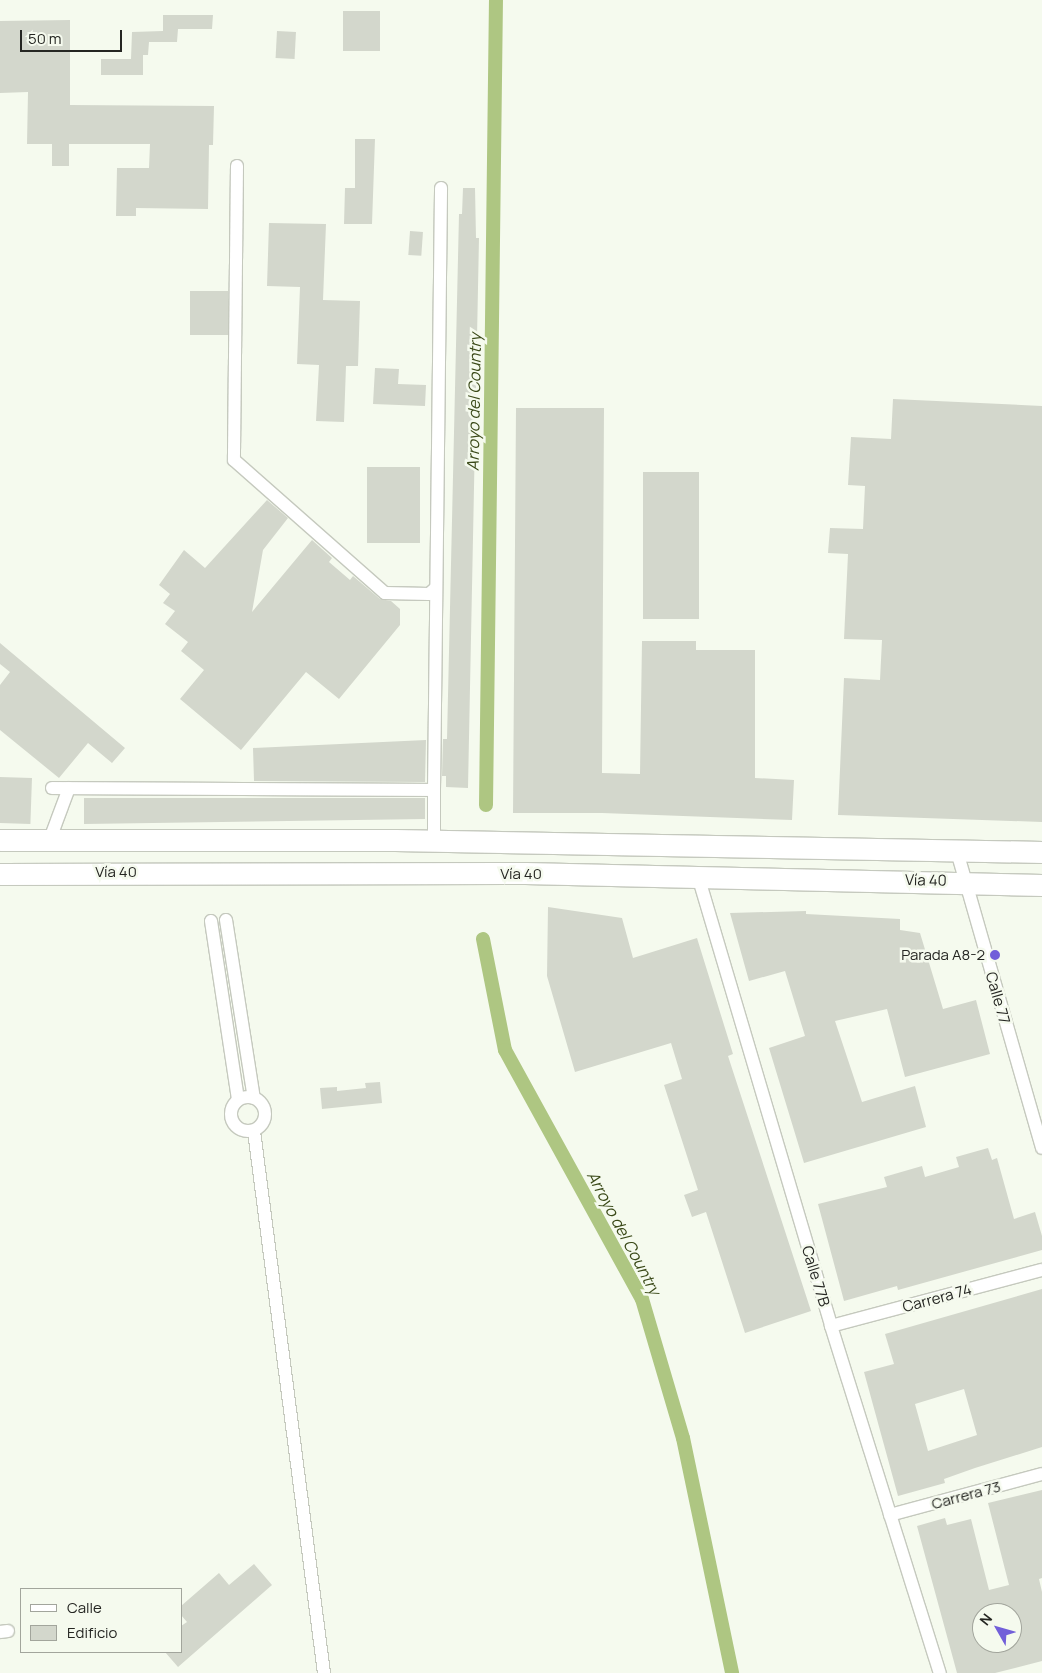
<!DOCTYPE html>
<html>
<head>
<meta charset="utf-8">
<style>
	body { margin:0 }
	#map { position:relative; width:1042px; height:1673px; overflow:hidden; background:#f5faee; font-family:Manrope,sans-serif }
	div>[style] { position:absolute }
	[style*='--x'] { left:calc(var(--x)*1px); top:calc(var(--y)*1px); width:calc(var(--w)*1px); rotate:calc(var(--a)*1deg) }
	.canal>* { height:14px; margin:-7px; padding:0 7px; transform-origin:7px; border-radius:7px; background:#aec682 }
	.building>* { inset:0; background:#d3d7cc; transform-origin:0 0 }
	.roads { filter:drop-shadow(1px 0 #c5c9be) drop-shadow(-1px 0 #c5c9be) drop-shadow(0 1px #c5c9be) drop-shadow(0 -1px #c5c9be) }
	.minor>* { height:12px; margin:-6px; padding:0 6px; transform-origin:6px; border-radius:6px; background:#fff }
	.minor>.ring { margin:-6px; padding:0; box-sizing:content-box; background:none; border:12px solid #fff; border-radius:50% }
	.trunk>* { height:21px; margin:-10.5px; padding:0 10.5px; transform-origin:10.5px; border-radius:10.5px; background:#fff }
	.dots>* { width:14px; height:14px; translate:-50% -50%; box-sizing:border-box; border:2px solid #f5faee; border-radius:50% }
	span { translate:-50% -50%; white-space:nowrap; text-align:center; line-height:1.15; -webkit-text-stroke:5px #f5faee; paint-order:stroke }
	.street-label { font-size:15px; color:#252622 }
	.poi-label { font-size:15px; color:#252622 }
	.right { translate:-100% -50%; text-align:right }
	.water-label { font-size:16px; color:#3a4918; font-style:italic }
	.legend { position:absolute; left:20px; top:1588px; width:162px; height:65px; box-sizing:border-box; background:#f5faee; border:1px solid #a2a59c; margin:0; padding:6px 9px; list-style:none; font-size:15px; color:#252622 }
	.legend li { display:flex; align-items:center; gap:10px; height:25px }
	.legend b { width:25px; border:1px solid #a2a59c }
	.north { position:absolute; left:972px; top:1603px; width:50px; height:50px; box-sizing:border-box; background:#f5faee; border:1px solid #a2a59c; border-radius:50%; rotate:308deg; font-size:14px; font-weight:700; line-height:20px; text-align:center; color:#252622 }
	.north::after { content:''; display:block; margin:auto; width:18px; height:22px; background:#725fd9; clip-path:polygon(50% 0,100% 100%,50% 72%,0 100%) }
	.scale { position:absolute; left:20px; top:30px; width:102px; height:22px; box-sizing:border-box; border:2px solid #252622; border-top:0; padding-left:6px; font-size:15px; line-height:18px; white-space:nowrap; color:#252622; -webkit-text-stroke:4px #f5faee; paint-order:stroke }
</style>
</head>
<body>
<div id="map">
	<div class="canal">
		<div style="--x:486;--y:805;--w:805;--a:-89.29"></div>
		<div style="--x:483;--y:939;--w:113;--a:78.8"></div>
		<div style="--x:505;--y:1050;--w:284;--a:61.2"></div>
		<div style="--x:642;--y:1299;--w:145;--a:73.6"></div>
		<div style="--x:683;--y:1438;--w:240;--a:78.2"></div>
	</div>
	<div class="building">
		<div style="left:343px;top:11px;width:37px;height:40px"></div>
		<div style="clip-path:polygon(163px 15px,213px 15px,212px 29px,178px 29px,177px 42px,149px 42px,148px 55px,143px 55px,143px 75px,101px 75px,101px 59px,131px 59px,132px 32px,163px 31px)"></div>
		<div style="clip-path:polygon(70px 20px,70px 105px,214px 106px,213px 145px,209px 145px,208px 209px,136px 208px,136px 216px,116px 216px,117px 168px,149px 168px,150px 144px,69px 144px,69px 166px,52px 166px,52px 144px,27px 144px,28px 92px,0 93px,0 21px)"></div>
		<div style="left:277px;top:31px;width:19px;height:27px;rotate:3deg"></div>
		<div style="clip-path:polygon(355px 139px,375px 139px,372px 224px,344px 224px,345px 188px,355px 188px)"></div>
		<div style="clip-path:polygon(463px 188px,475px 188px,476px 238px,479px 238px,468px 788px,446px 787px,446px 776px,442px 776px,443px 739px,447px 739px,459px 214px,462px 214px)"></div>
		<div style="clip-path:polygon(269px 223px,326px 224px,323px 300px,360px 301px,358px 366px,346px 366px,344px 422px,316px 421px,319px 365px,297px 364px,300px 287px,267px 286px)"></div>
		<div style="left:410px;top:231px;width:13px;height:24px;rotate:4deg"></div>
		<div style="left:190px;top:291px;width:38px;height:44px"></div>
		<div style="clip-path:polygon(375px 368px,399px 369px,398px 384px,426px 385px,425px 406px,373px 404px)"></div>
		<div style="clip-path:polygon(893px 399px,1042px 406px,1042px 822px,838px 815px,844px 678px,880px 680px,882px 640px,844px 639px,848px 554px,828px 553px,830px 528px,863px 529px,865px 486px,848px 485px,851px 437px,891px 439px)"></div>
		<div style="clip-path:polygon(516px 408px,604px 408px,602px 773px,640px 774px,642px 641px,696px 641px,696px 650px,755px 650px,755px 778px,794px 780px,792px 820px,602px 813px,513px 813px)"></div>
		<div style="left:367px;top:467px;width:53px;height:76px"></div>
		<div style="left:643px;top:472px;width:56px;height:147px"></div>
		<div style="clip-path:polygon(267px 500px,288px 518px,263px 550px,252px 612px,312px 540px,332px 558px,329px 562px,350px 580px,353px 576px,380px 599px,391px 601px,400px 609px,400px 625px,339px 699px,306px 672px,241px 750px,180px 699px,204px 670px,181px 651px,188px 642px,165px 624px,175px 611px,163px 603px,170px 594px,159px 585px,184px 550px,205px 568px)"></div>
		<div style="clip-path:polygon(0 643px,125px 748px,112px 763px,88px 743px,59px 778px,0 730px,0 685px,10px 672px,0 664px)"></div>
		<div style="clip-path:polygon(426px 740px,425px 782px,254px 781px,253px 748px)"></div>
		<div style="left:0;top:777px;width:32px;height:46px;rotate:2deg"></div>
		<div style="clip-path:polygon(84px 798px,425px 798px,425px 819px,84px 824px)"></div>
		<div style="clip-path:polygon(548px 907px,622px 918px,633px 958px,697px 938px,733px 1054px,728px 1056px,811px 1311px,745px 1333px,706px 1212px,692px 1217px,684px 1195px,698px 1190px,664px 1085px,682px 1079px,671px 1043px,575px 1072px,547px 976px)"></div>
		<div style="clip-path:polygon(806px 911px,806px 914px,900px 919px,900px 930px,920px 933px,943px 1009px,976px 1000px,990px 1054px,905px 1077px,887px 1009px,835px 1021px,862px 1102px,915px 1086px,926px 1127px,804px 1163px,769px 1048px,805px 1036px,785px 971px,749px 981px,730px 913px)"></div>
		<div style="clip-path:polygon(380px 1082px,382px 1103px,322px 1109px,320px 1088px,337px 1087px,337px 1091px,366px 1088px,365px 1083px)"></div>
		<div style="clip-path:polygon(988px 1148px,992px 1160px,997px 1158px,1014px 1219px,1035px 1212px,1042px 1236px,1042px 1250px,898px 1290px,897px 1286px,844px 1301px,818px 1204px,887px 1187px,884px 1177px,922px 1166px,925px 1177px,959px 1167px,956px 1157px)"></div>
		<div style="clip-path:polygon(evenodd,1042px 1289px,1042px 1447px,975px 1468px,944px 1479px,945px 1483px,898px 1496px,864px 1372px,894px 1364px,885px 1334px,1042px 1289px,964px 1389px,977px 1435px,928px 1451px,915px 1404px,964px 1389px)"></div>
		<div style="clip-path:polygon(evenodd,1042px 1490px,1042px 1578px,1039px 1579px,1042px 1592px,1042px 1661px,995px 1673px,957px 1673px,917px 1526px,945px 1518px,947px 1525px,971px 1519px,989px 1590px,1009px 1585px,988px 1503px,1042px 1490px,982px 1613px,1012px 1613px,1012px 1643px,982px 1643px,982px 1613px)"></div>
		<div style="clip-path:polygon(254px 1564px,272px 1585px,178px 1667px,165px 1652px,181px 1652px,181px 1626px,187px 1622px,181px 1615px,181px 1606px,219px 1573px,229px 1585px)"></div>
	</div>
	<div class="roads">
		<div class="minor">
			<div style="--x:237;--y:166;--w:294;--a:90.6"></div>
			<div style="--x:234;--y:460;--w:201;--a:41.4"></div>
			<div style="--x:385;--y:593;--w:44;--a:1.3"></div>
			<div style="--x:429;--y:594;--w:9;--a:-41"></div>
			<div style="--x:52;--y:788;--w:382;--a:0.3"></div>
			<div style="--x:434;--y:790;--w:602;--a:-89.33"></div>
			<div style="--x:50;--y:839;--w:54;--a:-69.6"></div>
			<div style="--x:434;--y:840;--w:50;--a:-90"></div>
			<div style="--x:956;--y:848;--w:312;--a:74"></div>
			<div style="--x:698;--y:876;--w:469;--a:73.5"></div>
			<div style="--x:831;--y:1326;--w:364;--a:72.6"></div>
			<div style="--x:226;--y:920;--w:180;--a:81.1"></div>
			<div style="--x:211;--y:921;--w:181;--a:81.4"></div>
			<div class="ring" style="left:231px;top:1097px;width:22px;height:22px"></div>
			<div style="--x:254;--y:1131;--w:547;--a:82.64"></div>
			<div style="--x:831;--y:1326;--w:218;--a:-14.9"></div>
			<div style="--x:890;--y:1515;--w:157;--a:-15.1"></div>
			<div style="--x:0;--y:1632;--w:8;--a:-7"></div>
		</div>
		<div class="trunk">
			<div style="--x:0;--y:840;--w:395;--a:0"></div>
			<div style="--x:395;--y:840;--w:647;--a:1.06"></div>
			<div style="--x:0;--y:874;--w:525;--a:-0.11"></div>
			<div style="--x:525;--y:873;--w:517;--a:1.33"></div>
		</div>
	</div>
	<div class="dots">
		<div style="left:995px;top:955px;background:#725fd9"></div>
	</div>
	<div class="street-label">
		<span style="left:116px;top:872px">Vía 40</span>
		<span style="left:521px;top:874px">Vía 40</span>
		<span style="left:926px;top:880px;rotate:1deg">Vía 40</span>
		<span style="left:998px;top:998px;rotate:74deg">Calle 77</span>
		<span style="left:816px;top:1276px;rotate:73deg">Calle 77B</span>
		<span style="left:937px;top:1298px;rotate:-15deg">Carrera 74</span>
		<span style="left:966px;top:1495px;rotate:-15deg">Carrera 73</span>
	</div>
	<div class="poi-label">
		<span class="right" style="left:985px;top:955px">Parada A8-2</span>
	</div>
	<div class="water-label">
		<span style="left:474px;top:402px;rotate:-89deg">Arroyo del Country</span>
		<span style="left:624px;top:1233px;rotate:62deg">Arroyo del Country</span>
	</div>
	<ul class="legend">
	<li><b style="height:6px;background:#fff"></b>Calle</li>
	<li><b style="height:14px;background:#d3d7cc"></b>Edificio</li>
	</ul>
	<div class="north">N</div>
	<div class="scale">50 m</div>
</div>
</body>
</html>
